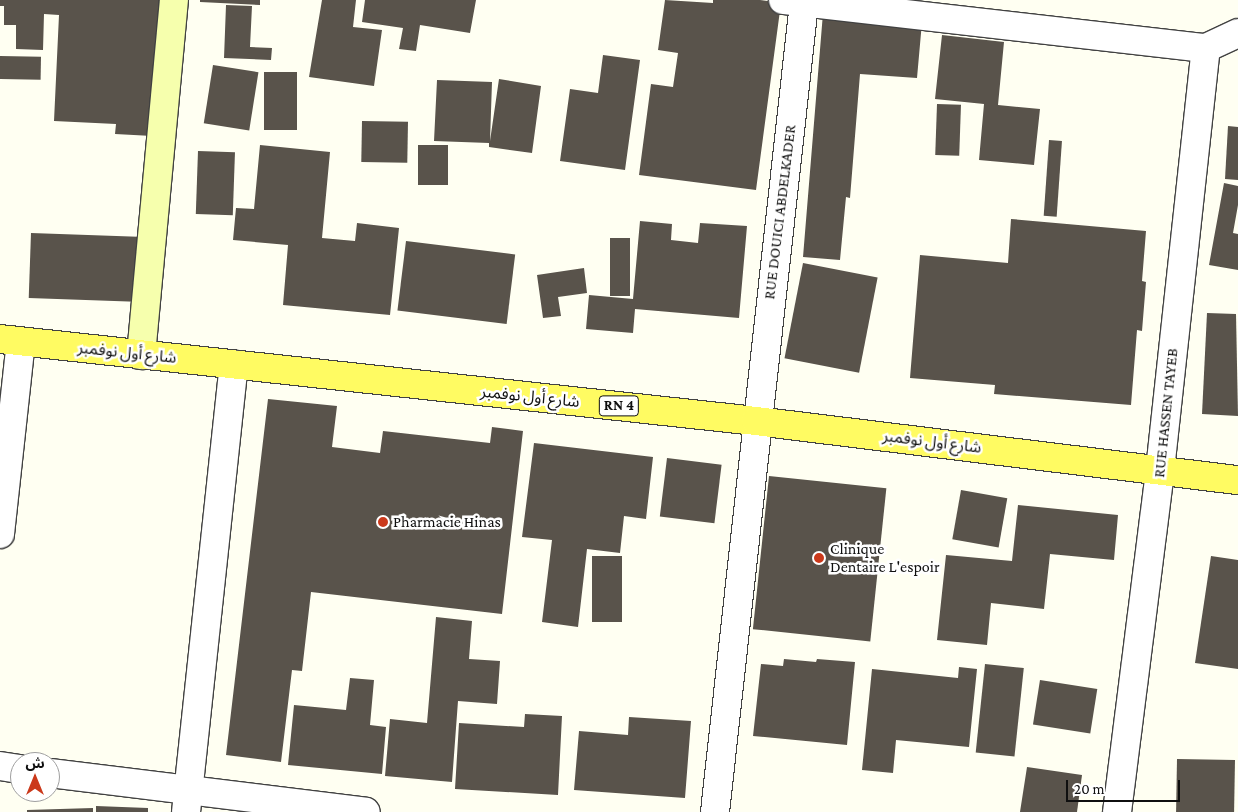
<!DOCTYPE html>
<html>
<head>
<meta charset="utf-8">
<style>
	body { margin:0 }
	#map { position:relative; width:1238px; height:812px; overflow:hidden; background:#fffff2; font-family:"Crimson Pro","Noto Sans Arabic",serif }
	div>[style] { position:absolute }
	[style*='--x'] { left:calc(var(--x)*1px); top:calc(var(--y)*1px); width:calc(var(--w)*1px); rotate:calc(var(--a)*1deg) }
	.building>* { inset:0; background:#59534b; transform-origin:0 0 }
	.roads { filter:drop-shadow(1px 0 #424242) drop-shadow(-1px 0 #424242) drop-shadow(0 1px #424242) drop-shadow(0 -1px #424242) }
	.street>* { height:28px; margin:-14px; padding:0 14px; transform-origin:14px; border-radius:14px; background:#fff }
	.secondary>* { height:28px; margin:-14px; padding:0 14px; transform-origin:14px; border-radius:14px; background:#f6ffad }
	.primary>* { height:28px; margin:-14px; padding:0 14px; transform-origin:14px; border-radius:14px; background:#fffb62 }
	.dots>* { width:14px; height:14px; translate:-50% -50%; box-sizing:border-box; border:2px solid #fff; border-radius:50% }
	span { translate:-50% -50%; white-space:nowrap; text-align:center; line-height:1.15; -webkit-text-stroke:5px #fff; paint-order:stroke }
	.shield-label span { padding:1px 4px; background:#fff; border:1px solid; border-radius:4px; -webkit-text-stroke-width:0 }
	.shield-label { font-size:15px; color:#0f0f0f; font-weight:700 }
	.street-label { font-size:16px; color:#0f0f0f }
	.poi-label { font-size:16px; color:#0f0f0f }
	.left { translate:0 -50%; text-align:left }
	.north { position:absolute; left:10px; top:752px; width:50px; height:50px; box-sizing:border-box; background:#fff; border:1px solid #9f9f9f; border-radius:50%; rotate:0deg; font-size:14px; font-weight:700; line-height:20px; text-align:center; color:#0f0f0f }
	.north::after { content:''; display:block; margin:auto; width:18px; height:22px; background:#cb391b; clip-path:polygon(50% 0,100% 100%,50% 72%,0 100%) }
	.scale { position:absolute; left:1066px; top:780px; width:114px; height:22px; box-sizing:border-box; border:2px solid #0f0f0f; border-top:0; padding-left:6px; font-size:15px; line-height:18px; white-space:nowrap; color:#0f0f0f; -webkit-text-stroke:4px #fff; paint-order:stroke }
</style>
</head>
<body>
<div id="map">
	<div class="building">
		<div style="clip-path:polygon(0 0,177px 0,171px 137px,115px 134px,116px 124px,54px 121px,59px 15px,44px 14px,43px 50px,16px 49px,16px 25px,4px 25px,4px 6px,0 6px)"></div>
		<div style="clip-path:polygon(200px 0,260px 0,260px 5px,200px 2px)"></div>
		<div style="clip-path:polygon(322px 0,356px 0,353px 27px,382px 30px,374px 86px,309px 77px)"></div>
		<div style="clip-path:polygon(365px 0,476px 0,470px 33px,420px 25px,416px 51px,399px 49px,403px 28px,362px 22px)"></div>
		<div style="clip-path:polygon(665px 0,713px 3px,713px 0,760px 0,781px 3px,756px 190px,639px 175px,651px 84px,673px 87px,678px 53px,658px 50px)"></div>
		<div style="clip-path:polygon(226px 5px,252px 6px,250px 47px,272px 48px,271px 60px,224px 58px)"></div>
		<div style="clip-path:polygon(823px 13px,922px 22px,917px 78px,860px 74px,850px 198px,846px 197px,840px 260px,803px 257px)"></div>
		<div style="clip-path:polygon(942px 35px,1004px 42px,998px 105px,1040px 109px,1034px 165px,979px 160px,984px 104px,935px 99px)"></div>
		<div style="clip-path:polygon(603px 55px,640px 60px,625px 170px,560px 161px,570px 89px,598px 93px)"></div>
		<div style="left:0;top:56px;width:41px;height:23px;rotate:1deg"></div>
		<div style="left:213px;top:65px;width:46px;height:59px;rotate:9deg"></div>
		<div style="left:264px;top:72px;width:33px;height:58px"></div>
		<div style="clip-path:polygon(499px 79px,541px 86px,532px 153px,489px 147px,489px 143px,434px 141px,437px 80px,492px 82px,490px 141px)"></div>
		<div style="left:937px;top:104px;width:24px;height:51px;rotate:2deg"></div>
		<div style="left:362px;top:121px;width:46px;height:41px;rotate:1deg"></div>
		<div style="clip-path:polygon(1228px 126px,1238px 127px,1238px 180px,1225px 179px)"></div>
		<div style="left:1049px;top:140px;width:13px;height:76px;rotate:4deg"></div>
		<div style="clip-path:polygon(260px 145px,330px 152px,322px 238px,355px 241px,357px 223px,399px 228px,390px 315px,283px 305px,288px 245px,233px 240px,236px 208px,254px 209px)"></div>
		<div style="left:418px;top:145px;width:30px;height:40px"></div>
		<div style="left:198px;top:151px;width:37px;height:63px;rotate:2deg"></div>
		<div style="clip-path:polygon(1224px 183px,1238px 186px,1238px 205px,1233px 233px,1238px 234px,1238px 270px,1209px 265px)"></div>
		<div style="clip-path:polygon(1011px 219px,1146px 231px,1142px 281px,1146px 282px,1142px 331px,1137px 330px,1131px 405px,994px 394px,995px 385px,910px 378px,920px 255px,1008px 263px)"></div>
		<div style="clip-path:polygon(640px 221px,672px 224px,671px 240px,698px 243px,700px 223px,747px 226px,739px 318px,635px 309px,633px 333px,586px 329px,589px 295px,633px 299px)"></div>
		<div style="left:31px;top:233px;width:121px;height:65px;rotate:2deg"></div>
		<div style="left:610px;top:238px;width:20px;height:58px"></div>
		<div style="left:406px;top:241px;width:110px;height:70px;rotate:7deg"></div>
		<div style="left:803px;top:263px;width:76px;height:97px;rotate:11deg"></div>
		<div style="clip-path:polygon(584px 268px,587px 293px,558px 297px,561px 316px,543px 318px,537px 275px)"></div>
		<div style="clip-path:polygon(1207px 313px,1236px 314px,1238px 416px,1202px 414px)"></div>
		<div style="clip-path:polygon(268px 399px,337px 406px,332px 447px,380px 453px,383px 431px,490px 443px,492px 427px,523px 431px,502px 614px,311px 592px,302px 671px,292px 670px,281px 762px,226px 755px)"></div>
		<div style="clip-path:polygon(534px 443px,653px 457px,646px 519px,624px 516px,620px 553px,587px 549px,578px 627px,542px 622px,552px 540px,522px 537px)"></div>
		<div style="left:667px;top:458px;width:55px;height:59px;rotate:7deg"></div>
		<div style="left:769px;top:476px;width:118px;height:154px;rotate:6deg"></div>
		<div style="left:961px;top:490px;width:47px;height:50px;rotate:10deg"></div>
		<div style="clip-path:polygon(1018px 505px,1118px 515px,1114px 560px,1050px 554px,1044px 609px,991px 603px,987px 645px,937px 640px,946px 555px,1012px 561px)"></div>
		<div style="left:592px;top:556px;width:30px;height:66px"></div>
		<div style="clip-path:polygon(1211px 556px,1238px 560px,1238px 669px,1195px 663px)"></div>
		<div style="clip-path:polygon(436px 617px,472px 621px,469px 659px,500px 661px,497px 704px,458px 701px,452px 782px,385px 776px,390px 719px,427px 723px)"></div>
		<div style="clip-path:polygon(784px 659px,816px 662px,817px 659px,855px 662px,847px 745px,753px 736px,761px 664px,783px 666px)"></div>
		<div style="left:985px;top:664px;width:39px;height:89px;rotate:6deg"></div>
		<div style="clip-path:polygon(959px 667px,977px 669px,969px 747px,896px 740px,893px 773px,862px 770px,872px 669px,958px 678px)"></div>
		<div style="clip-path:polygon(350px 678px,374px 680px,370px 725px,386px 727px,382px 774px,288px 765px,294px 705px,346px 710px)"></div>
		<div style="left:1040px;top:680px;width:58px;height:45px;rotate:9deg"></div>
		<div style="clip-path:polygon(525px 714px,562px 716px,558px 795px,455px 789px,459px 723px,524px 727px)"></div>
		<div style="clip-path:polygon(629px 717px,691px 721px,685px 798px,574px 790px,579px 731px,628px 735px)"></div>
		<div style="left:1177px;top:759px;width:58px;height:53px;rotate:1deg"></div>
		<div style="clip-path:polygon(1027px 767px,1082px 775px,1077px 812px,1020px 812px)"></div>
		<div style="clip-path:polygon(96px 806px,148px 808px,148px 812px,96px 812px)"></div>
		<div style="clip-path:polygon(93px 808px,93px 812px,27px 812px,27px 810px)"></div>
	</div>
	<div class="roads">
		<div class="street">
			<div style="--x:783;--y:0;--w:426;--a:6.5"></div>
			<div style="--x:0;--y:534;--w:193;--a:-83.8"></div>
			<div style="--x:0;--y:766;--w:20;--a:9"></div>
			<div style="--x:50;--y:773;--w:318;--a:7"></div>
			<div style="--x:186;--y:812;--w:450;--a:-83.9"></div>
			<div style="--x:715;--y:812;--w:814;--a:-83.72"></div>
			<div style="--x:1117;--y:812;--w:345;--a:-82.8"></div>
			<div style="--x:1160;--y:470;--w:424;--a:-83.8"></div>
			<div style="--x:1206;--y:48;--w:35;--a:-25"></div>
		</div>
		<div class="secondary">
			<div style="--x:141;--y:355;--w:357;--a:-84.7"></div>
		</div>
		<div class="primary">
			<div style="--x:0;--y:339;--w:760;--a:6.19"></div>
			<div style="--x:756;--y:421;--w:486;--a:7"></div>
		</div>
	</div>
	<div class="dots">
		<div style="left:383px;top:522px;background:#cb391b"></div>
		<div style="left:819px;top:558px;background:#cb391b"></div>
	</div>
	<div class="shield-label">
		<span style="left:619px;top:406px">RN 4</span>
	</div>
	<div class="street-label">
		<span style="left:780px;top:212px;rotate:-83deg">RUE DOUICI ABDELKADER</span>
		<span style="left:127px;top:353px;rotate:6deg">شارع أول نوفمبر</span>
		<span style="left:530px;top:397px;rotate:6deg">شارع أول نوفمبر</span>
		<span style="left:1166px;top:413px;rotate:-84deg">RUE HASSEN TAYEB</span>
		<span style="left:932px;top:442px;rotate:7deg">شارع أول نوفمبر</span>
	</div>
	<div class="poi-label">
		<span class="left" style="left:393px;top:522px">Pharmacie Hinas</span>
		<span class="left" style="left:830px;top:558px">Clinique<br>Dentaire L'espoir</span>
	</div>
	<div class="north">ش</div>
	<div class="scale">20 m</div>
</div>
</body>
</html>
